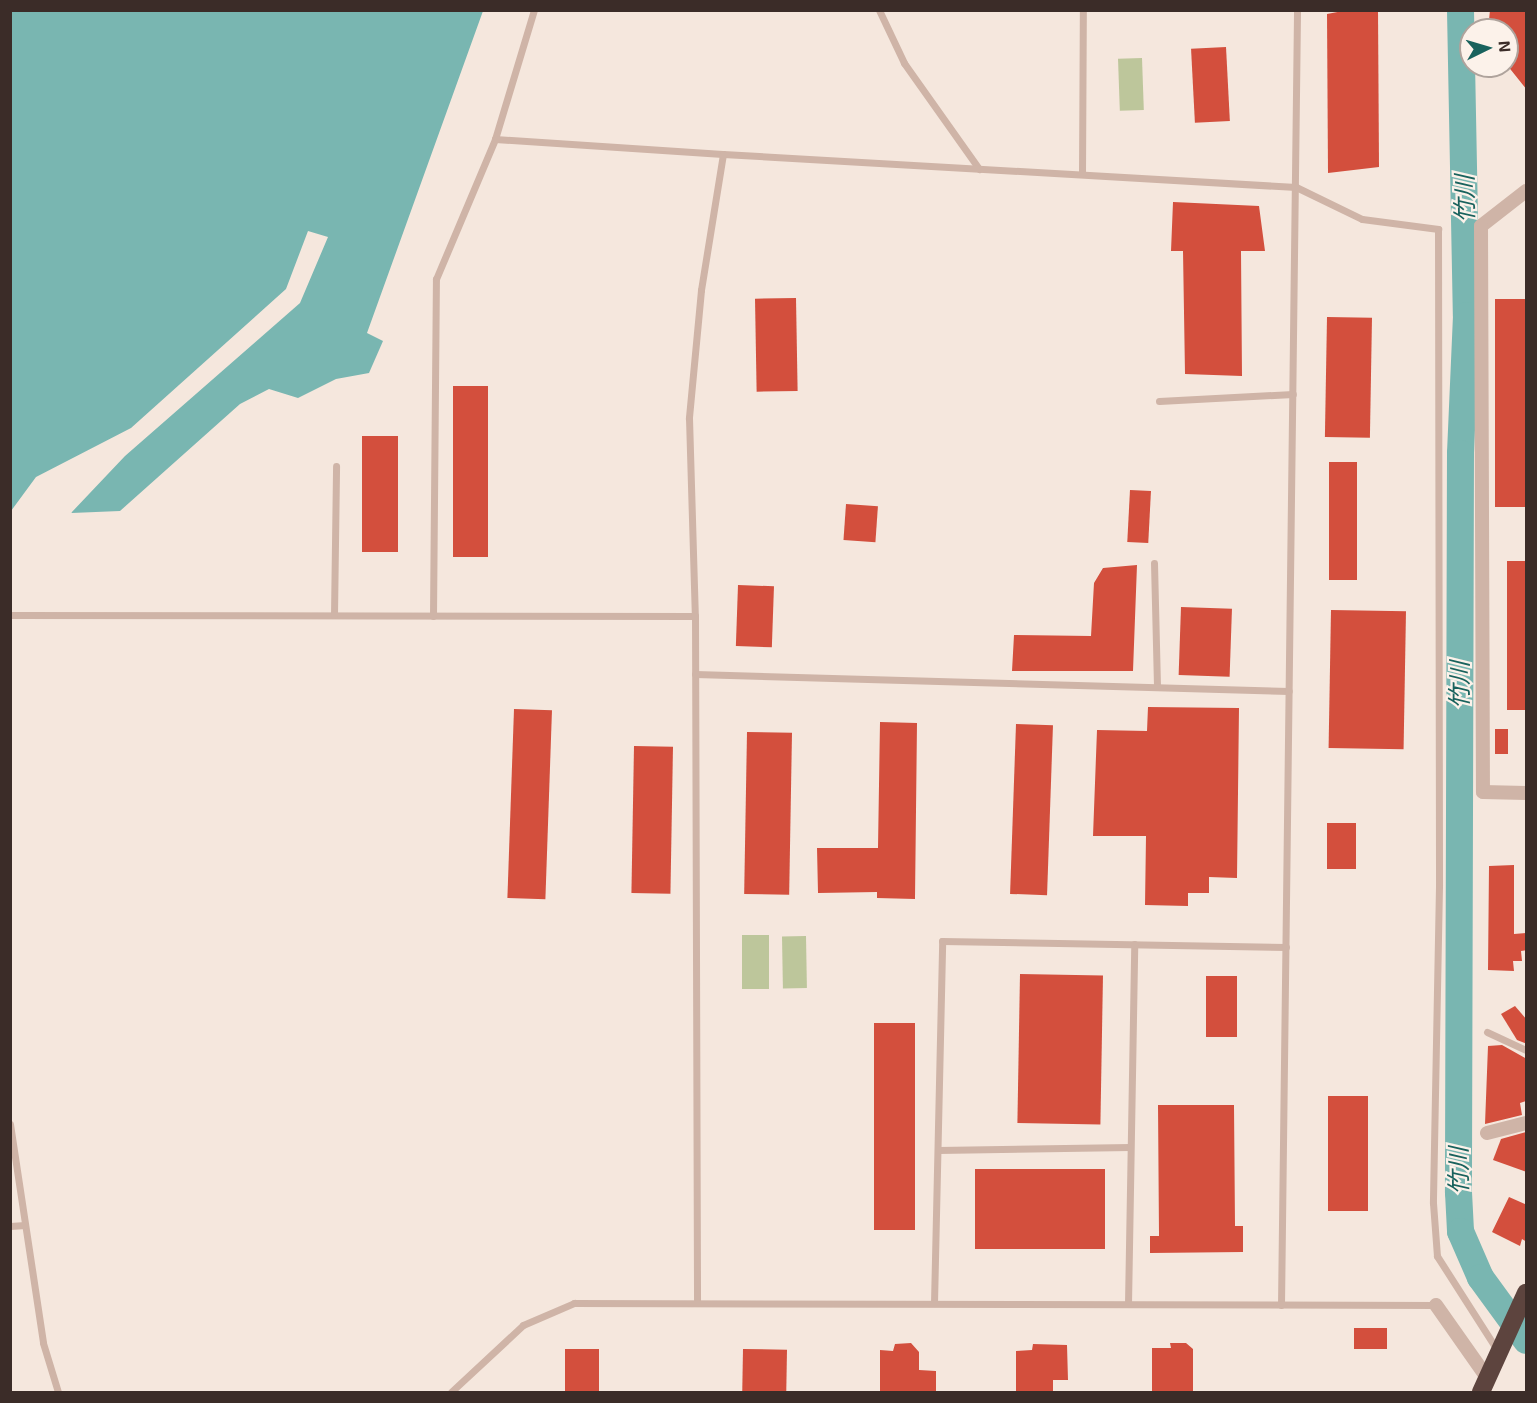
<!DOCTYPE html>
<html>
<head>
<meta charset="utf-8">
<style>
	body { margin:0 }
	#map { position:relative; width:1537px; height:1403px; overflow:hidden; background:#f5e7dd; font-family:"Exo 2","Noto Sans JP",sans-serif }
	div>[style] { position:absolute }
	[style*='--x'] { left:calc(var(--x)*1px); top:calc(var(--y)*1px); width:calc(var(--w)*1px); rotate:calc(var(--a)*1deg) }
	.green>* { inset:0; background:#bdc69b; transform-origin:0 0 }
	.water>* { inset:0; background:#79b6b1 }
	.river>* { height:27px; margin:-13.5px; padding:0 13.5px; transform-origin:13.5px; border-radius:13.5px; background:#79b6b1 }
	.building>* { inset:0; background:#d34f3d; transform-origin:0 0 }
	.lane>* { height:7px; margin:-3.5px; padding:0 3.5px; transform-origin:3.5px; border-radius:3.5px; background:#cfb4a7 }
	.street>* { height:14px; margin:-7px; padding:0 7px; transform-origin:7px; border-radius:7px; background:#cfb4a7 }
	.highway>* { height:18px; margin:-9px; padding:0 9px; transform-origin:9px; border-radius:9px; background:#5d443e }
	span { translate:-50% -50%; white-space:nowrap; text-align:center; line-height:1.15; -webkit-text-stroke:4.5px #fcf2ea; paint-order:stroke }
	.water-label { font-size:24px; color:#19625d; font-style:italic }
	.frame { position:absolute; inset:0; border:12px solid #3b2c28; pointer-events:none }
	.north { position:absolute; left:1459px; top:18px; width:60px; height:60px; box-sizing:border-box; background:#fcf2ea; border:2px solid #afa39c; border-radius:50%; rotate:85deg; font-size:16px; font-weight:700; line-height:24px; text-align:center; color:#3b2c28 }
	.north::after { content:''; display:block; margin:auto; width:21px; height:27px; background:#19625d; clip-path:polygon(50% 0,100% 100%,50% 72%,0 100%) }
</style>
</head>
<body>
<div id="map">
	<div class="green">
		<div style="left:1142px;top:58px;width:52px;height:24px;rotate:88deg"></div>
		<div style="left:742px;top:935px;width:27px;height:54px"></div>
		<div style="left:806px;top:936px;width:52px;height:24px;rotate:89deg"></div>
	</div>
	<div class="water">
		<div style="clip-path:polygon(11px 10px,483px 11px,367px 333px,383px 341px,369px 373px,336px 379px,298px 398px,269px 389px,240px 404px,120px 511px,71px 513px,125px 456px,300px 303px,328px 237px,308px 231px,286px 289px,131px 428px,36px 477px,11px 511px)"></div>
	</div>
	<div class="river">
		<div style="--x:1460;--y:10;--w:305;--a:88.9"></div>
		<div style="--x:1466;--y:315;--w:138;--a:92.5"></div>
		<div style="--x:1460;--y:453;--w:739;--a:90.16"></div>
		<div style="--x:1458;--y:1192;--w:39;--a:87"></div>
		<div style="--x:1460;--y:1231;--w:50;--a:66.5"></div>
		<div style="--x:1480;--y:1277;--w:78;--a:53.9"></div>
	</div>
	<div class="building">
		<div style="clip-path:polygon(1348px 10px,1378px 10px,1379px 167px,1328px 173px,1327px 14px)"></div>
		<div style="clip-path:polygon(1490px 10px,1527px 10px,1527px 90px,1507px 65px,1507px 30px,1488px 30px)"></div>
		<div style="left:1226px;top:47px;width:74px;height:35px;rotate:87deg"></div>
		<div style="clip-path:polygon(1173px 202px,1259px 206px,1265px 251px,1241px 251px,1242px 376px,1185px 374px,1183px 251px,1171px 251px)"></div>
		<div style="left:796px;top:298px;width:93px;height:41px;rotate:89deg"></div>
		<div style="left:1495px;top:299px;width:32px;height:208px"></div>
		<div style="left:1327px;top:317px;width:45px;height:120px;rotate:1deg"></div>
		<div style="left:453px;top:386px;width:35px;height:171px"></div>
		<div style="left:362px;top:436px;width:36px;height:116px"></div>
		<div style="left:1329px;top:462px;width:28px;height:118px"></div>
		<div style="left:1130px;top:490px;width:21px;height:52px;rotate:3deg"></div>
		<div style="left:846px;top:504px;width:32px;height:36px;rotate:4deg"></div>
		<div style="left:1507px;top:561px;width:20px;height:149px"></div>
		<div style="clip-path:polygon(1137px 565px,1133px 671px,1012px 671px,1014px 635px,1091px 636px,1094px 583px,1103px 568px)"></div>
		<div style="left:738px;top:585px;width:36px;height:61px;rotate:2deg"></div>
		<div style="left:1181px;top:607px;width:51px;height:68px;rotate:2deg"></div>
		<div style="left:1331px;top:610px;width:75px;height:138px;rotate:1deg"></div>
		<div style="clip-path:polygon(1148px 707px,1239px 708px,1237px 878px,1209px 877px,1209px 893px,1188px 893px,1188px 906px,1145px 905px,1146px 836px,1093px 836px,1097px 730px,1147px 731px)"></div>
		<div style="left:514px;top:709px;width:38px;height:189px;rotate:2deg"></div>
		<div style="clip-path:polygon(880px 722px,917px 723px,915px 899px,877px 898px,877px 892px,818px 893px,817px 848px,878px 848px)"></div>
		<div style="left:1016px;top:724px;width:37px;height:170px;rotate:2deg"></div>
		<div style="left:1508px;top:729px;width:25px;height:13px;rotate:90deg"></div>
		<div style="left:747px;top:732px;width:45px;height:162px;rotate:1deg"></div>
		<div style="left:634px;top:746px;width:39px;height:147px;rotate:1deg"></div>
		<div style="left:1327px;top:823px;width:29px;height:46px"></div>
		<div style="clip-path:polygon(1514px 865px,1514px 934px,1527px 933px,1527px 950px,1521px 951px,1522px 961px,1513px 961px,1514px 971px,1488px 970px,1489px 866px)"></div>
		<div style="left:1020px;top:974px;width:83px;height:149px;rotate:1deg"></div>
		<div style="left:1206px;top:976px;width:31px;height:61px"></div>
		<div style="clip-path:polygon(1515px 1006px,1527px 1020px,1527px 1044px,1517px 1040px,1501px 1014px)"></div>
		<div style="left:874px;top:1023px;width:41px;height:207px"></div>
		<div style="clip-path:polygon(1502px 1045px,1527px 1059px,1526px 1101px,1520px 1103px,1522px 1115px,1485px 1124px,1488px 1046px)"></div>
		<div style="left:1368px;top:1096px;width:115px;height:40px;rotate:90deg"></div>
		<div style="clip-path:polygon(1158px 1105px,1234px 1105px,1235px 1226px,1243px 1226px,1243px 1252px,1150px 1253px,1150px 1236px,1159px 1236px)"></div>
		<div style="clip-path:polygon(1526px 1132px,1527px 1172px,1493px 1160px,1501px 1139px)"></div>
		<div style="left:975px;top:1169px;width:130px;height:80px"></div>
		<div style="clip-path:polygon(1509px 1197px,1527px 1205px,1527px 1242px,1522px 1239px,1520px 1246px,1492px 1232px)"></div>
		<div style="left:1354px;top:1328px;width:33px;height:21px"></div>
		<div style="clip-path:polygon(911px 1343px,919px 1352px,919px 1370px,936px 1371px,936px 1392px,880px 1392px,880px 1350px,893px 1351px,895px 1344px)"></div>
		<div style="clip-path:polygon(1170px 1343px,1186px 1343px,1193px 1349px,1193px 1392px,1152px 1392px,1152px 1348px,1171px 1348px)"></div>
		<div style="clip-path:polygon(1033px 1344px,1067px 1345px,1068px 1380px,1053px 1380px,1053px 1392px,1016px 1392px,1016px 1351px,1032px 1350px)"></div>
		<div style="left:599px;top:1349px;width:43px;height:34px;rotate:90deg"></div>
		<div style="left:743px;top:1349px;width:44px;height:43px;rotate:1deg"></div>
	</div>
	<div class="lane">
		<div style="--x:879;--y:10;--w:59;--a:64.7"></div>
		<div style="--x:904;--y:63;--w:130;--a:54.7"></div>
		<div style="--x:495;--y:139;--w:135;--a:-73.2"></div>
		<div style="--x:723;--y:154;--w:574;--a:3.3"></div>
		<div style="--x:1296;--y:187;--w:73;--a:25.9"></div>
		<div style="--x:1362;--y:219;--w:77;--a:7.5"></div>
		<div style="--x:1438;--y:229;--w:657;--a:89.91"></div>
		<div style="--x:1439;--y:886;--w:317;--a:91.1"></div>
		<div style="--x:1433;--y:1203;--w:53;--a:85.7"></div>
		<div style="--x:1437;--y:1256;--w:112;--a:57.4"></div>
		<div style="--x:1082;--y:174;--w:164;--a:-89.7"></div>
		<div style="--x:1159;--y:401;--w:134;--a:-3"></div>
		<div style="--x:1154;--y:563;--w:123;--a:88.6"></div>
		<div style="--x:10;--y:615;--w:685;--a:0.08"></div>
		<div style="--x:334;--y:615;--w:149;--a:-89.2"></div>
		<div style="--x:433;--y:616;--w:337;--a:-89.5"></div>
		<div style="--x:436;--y:279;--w:152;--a:-67.1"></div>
		<div style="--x:495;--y:139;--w:228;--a:3.8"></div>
		<div style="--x:723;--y:154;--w:138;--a:99.2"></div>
		<div style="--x:701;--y:290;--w:129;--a:95.4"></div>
		<div style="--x:689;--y:418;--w:198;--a:88.3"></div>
		<div style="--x:695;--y:616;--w:686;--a:89.83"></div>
		<div style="--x:695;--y:674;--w:594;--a:1.64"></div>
		<div style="--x:1487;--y:1032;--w:43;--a:24.8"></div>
		<div style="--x:10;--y:1124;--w:221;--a:81.4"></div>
		<div style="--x:43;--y:1343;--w:51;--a:73"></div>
		<div style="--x:938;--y:1150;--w:192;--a:-0.9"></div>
		<div style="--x:10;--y:1226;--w:15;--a:-4"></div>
		<div style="--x:934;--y:1303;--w:362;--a:-88.7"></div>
		<div style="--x:942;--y:941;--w:344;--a:1"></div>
		<div style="--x:1128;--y:1304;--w:360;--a:-89"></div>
		<div style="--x:1281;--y:1305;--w:1295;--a:-89.29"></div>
		<div style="--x:451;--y:1392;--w:98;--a:-42.9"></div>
		<div style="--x:523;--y:1325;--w:56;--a:-23.3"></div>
		<div style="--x:574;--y:1303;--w:862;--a:0.13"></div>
	</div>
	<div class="street">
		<div style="--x:1526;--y:191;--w:57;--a:142.1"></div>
		<div style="--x:1481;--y:226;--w:566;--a:89.8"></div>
		<div style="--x:1483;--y:792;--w:43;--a:1.3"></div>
		<div style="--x:1487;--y:1133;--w:40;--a:-14.4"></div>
		<div style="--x:1436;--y:1305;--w:90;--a:54.9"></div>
	</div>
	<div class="highway">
		<div style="--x:1481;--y:1392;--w:109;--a:-65.6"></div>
	</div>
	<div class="water-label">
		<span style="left:1464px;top:199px;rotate:-91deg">竹川</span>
		<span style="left:1459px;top:685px;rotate:-90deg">竹川</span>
		<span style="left:1458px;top:1171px;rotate:-91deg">竹川</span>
	</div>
	<div class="frame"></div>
	<div class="north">N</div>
</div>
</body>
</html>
